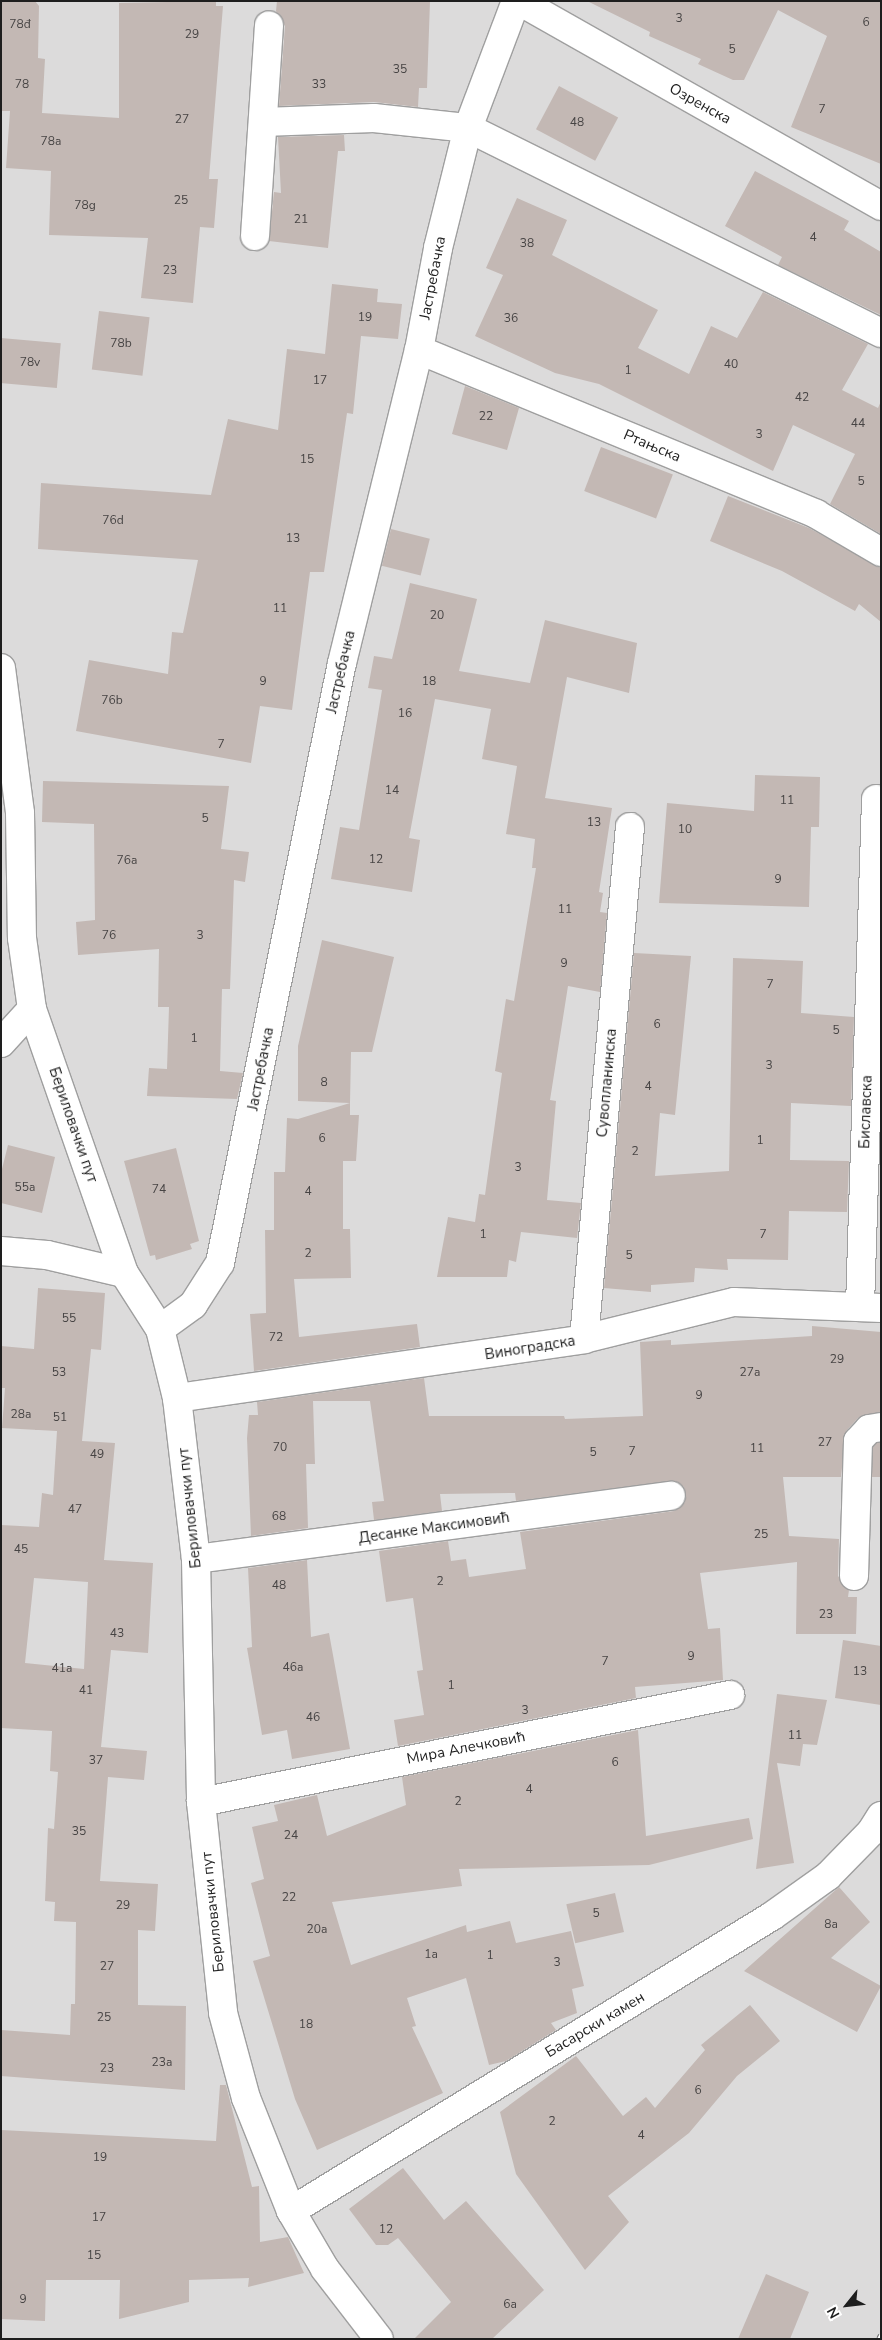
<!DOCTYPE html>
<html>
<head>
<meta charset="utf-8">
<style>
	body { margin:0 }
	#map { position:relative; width:882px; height:2340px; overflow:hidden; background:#efe9e4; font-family:"Nunito Sans",sans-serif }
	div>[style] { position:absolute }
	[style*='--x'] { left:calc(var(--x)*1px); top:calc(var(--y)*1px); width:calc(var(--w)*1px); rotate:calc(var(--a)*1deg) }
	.residential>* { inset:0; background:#dcdbdb; transform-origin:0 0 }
	.building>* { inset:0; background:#c3b8b4; transform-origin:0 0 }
	.roads { filter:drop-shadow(1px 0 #9f9f9f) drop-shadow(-1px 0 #9f9f9f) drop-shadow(0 1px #9f9f9f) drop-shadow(0 -1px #9f9f9f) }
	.minor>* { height:28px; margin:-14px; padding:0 14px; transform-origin:14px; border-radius:14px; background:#fff }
	.rail>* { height:5.5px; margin-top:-2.75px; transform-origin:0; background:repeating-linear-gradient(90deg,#fff 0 11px,#6c6c6c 0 22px); box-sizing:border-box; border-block:1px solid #6c6c6c }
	span { translate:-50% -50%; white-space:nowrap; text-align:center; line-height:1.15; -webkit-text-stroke:4px #fff; paint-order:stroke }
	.number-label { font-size:12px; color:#474444 }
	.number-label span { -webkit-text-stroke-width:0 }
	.street-label { font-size:15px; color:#1e1e1e }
	.frame { position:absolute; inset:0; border:2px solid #1e1e1e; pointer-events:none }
	.north { position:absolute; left:822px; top:2280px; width:50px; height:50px; -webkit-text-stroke:4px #fff; paint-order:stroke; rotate:241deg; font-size:14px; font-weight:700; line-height:20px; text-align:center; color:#1e1e1e }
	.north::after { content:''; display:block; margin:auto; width:18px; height:22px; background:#1e1e1e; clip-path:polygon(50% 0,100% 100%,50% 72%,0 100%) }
</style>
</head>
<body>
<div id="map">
	<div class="residential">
		<div style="left:1px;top:1px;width:880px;height:2338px"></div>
	</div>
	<div class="building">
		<div style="clip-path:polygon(1px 1px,35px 1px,39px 6px,38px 58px,45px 59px,42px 113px,119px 118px,119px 3px,216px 1px,216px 6px,223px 6px,209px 179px,218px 179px,214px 228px,200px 227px,193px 303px,141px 298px,148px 238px,49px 235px,51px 171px,6px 168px,10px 111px,1px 111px)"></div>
		<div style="clip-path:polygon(277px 1px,430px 1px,427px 88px,419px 88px,418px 107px,374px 102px,279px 106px,285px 26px,276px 11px)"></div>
		<div style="clip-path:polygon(587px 1px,881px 1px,881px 164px,791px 127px,827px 36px,778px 10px,744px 80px,733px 80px,698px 64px,701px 59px,649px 36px,650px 32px)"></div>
		<div style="left:559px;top:86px;width:67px;height:49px;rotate:28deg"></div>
		<div style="clip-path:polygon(344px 135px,345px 151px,338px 151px,328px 248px,269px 241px,274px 192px,281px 193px,278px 137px)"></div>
		<div style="clip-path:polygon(755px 171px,849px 221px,844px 230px,881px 252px,881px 315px,778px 265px,782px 257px,725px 226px)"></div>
		<div style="clip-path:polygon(517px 198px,567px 220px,552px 255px,658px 310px,638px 348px,689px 374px,711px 326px,737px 338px,763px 292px,868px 344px,842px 390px,878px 408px,881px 401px,881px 534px,830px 504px,855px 454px,793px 425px,773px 471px,599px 384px,555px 373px,475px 336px,503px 275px,486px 268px)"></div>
		<div style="clip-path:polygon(332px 284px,378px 289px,377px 302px,402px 304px,398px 339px,361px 336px,353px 414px,347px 413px,324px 572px,310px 572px,292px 710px,260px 706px,251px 763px,76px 731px,89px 660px,168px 674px,172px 632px,183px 633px,198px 560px,38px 549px,41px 483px,211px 495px,228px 419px,278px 430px,287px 349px,325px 354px)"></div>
		<div style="left:99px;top:311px;width:51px;height:59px;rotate:7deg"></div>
		<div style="left:1px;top:338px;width:60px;height:45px;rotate:5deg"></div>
		<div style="clip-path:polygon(465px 386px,519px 408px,507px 450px,452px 434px)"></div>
		<div style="left:601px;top:447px;width:77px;height:47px;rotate:21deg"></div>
		<div style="clip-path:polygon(728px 496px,809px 528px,881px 568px,881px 622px,859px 604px,855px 611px,782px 571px,710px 541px)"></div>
		<div style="left:391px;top:529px;width:40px;height:38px;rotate:14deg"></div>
		<div style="clip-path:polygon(410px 583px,477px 599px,459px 671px,530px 683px,545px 620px,637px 643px,629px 693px,567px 677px,545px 798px,612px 808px,599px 892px,603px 893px,600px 912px,607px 913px,600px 992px,568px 986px,550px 1100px,556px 1101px,547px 1200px,581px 1203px,577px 1238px,521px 1232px,516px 1262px,509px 1260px,507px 1277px,437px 1277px,448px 1217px,475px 1222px,479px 1194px,485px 1195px,502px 1073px,495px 1071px,506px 999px,514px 1001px,536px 868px,532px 868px,535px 839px,506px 834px,517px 766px,482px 759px,491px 709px,435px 699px,409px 838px,420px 840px,412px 892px,331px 879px,340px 827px,359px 830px,382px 690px,368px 688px,374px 656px,392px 659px)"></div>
		<div style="clip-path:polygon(755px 775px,820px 777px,819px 827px,811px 827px,809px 907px,659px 903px,667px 803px,754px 811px)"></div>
		<div style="clip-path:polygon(43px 781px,229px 786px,221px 849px,249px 852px,245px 882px,234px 880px,230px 989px,222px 989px,220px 1071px,243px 1073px,237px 1099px,147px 1096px,149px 1068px,167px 1069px,169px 1007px,158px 1007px,159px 949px,78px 955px,76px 922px,95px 920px,94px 824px,42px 822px)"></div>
		<div style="clip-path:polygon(322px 940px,394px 957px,372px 1052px,351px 1052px,350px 1103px,298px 1101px,298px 1046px)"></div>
		<div style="clip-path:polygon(634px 953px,691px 956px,675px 1115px,660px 1113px,655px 1176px,729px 1171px,733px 958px,803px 961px,801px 1013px,854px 1017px,851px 1106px,791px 1103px,790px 1160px,849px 1161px,847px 1212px,789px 1211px,788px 1260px,727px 1259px,728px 1270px,695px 1268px,694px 1282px,651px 1285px,651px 1292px,604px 1288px)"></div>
		<div style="clip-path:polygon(350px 1103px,350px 1115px,359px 1115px,356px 1161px,343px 1161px,343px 1229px,350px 1229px,351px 1278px,294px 1279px,299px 1337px,417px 1324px,420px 1347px,254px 1371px,250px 1314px,266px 1313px,265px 1230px,274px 1230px,274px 1172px,285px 1172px,287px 1118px,298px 1119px)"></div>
		<div style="clip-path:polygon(8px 1145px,55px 1157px,42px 1213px,1px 1203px,1px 1173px)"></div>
		<div style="clip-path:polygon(176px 1148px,199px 1241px,190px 1244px,192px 1249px,156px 1260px,155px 1255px,150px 1256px,124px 1161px)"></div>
		<div style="clip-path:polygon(evenodd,38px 1288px,105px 1293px,101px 1350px,91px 1349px,82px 1441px,115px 1443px,104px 1560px,153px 1563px,148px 1653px,111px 1650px,101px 1747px,147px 1751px,144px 1780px,108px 1777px,100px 1881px,158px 1884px,155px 1931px,138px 1930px,138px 2005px,186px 2006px,185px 2090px,1px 2076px,1px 2030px,70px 2035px,71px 2004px,75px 2004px,76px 1922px,54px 1921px,55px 1902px,45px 1901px,48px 1828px,54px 1829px,58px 1772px,50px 1771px,52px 1731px,1px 1728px,1px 1525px,39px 1527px,42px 1493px,53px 1495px,57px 1431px,2px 1428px,5px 1388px,1px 1388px,1px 1346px,34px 1349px,38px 1288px,34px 1578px,88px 1582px,84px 1669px,25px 1663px,34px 1578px)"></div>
		<div style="clip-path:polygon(812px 1326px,881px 1332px,881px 1412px,858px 1418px,846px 1431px,841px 1477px,783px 1477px,789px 1536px,839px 1539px,838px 1576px,849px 1590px,848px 1597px,857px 1597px,856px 1634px,796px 1634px,797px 1562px,700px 1573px,708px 1629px,720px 1628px,723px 1680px,635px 1687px,636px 1698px,398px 1746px,394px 1720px,424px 1715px,417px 1671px,423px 1670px,413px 1598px,386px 1602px,379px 1551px,448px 1541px,451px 1561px,466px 1559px,469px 1577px,526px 1569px,520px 1532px,674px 1511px,685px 1502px,684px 1487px,669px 1481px,516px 1501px,515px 1493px,440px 1494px,442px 1511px,374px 1520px,372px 1502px,384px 1501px,370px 1401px,313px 1401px,315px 1464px,306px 1464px,308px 1528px,251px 1536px,247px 1438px,249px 1415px,258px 1415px,257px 1402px,424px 1378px,429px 1416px,564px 1416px,565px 1419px,643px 1416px,640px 1342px,671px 1340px,671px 1345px,812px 1336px)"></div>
		<div style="left:881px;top:1443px;width:34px;height:9px;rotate:90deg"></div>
		<div style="clip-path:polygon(307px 1560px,311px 1637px,329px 1633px,350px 1749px,292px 1759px,287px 1730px,262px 1735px,247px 1648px,252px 1647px,248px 1568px)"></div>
		<div style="clip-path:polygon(843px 1640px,881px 1646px,881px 1705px,835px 1698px)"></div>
		<div style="clip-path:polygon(777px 1694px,827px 1700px,817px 1745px,803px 1744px,800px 1766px,777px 1763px,794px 1863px,756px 1869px)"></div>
		<div style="clip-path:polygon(638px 1730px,646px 1836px,749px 1818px,753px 1839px,649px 1865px,459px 1869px,462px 1886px,332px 1902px,351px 1965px,466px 1925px,467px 1932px,510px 1921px,516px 1943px,571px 1931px,584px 1986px,572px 1989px,577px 2013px,551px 2023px,556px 2030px,506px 2061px,489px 2065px,466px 1978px,407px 1998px,416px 2026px,412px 2027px,443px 2093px,317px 2150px,295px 2099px,253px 1961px,270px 1956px,251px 1883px,264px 1879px,252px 1827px,278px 1821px,274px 1805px,317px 1795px,327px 1836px,406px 1805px,402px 1777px)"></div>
		<div style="clip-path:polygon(839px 1887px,870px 1922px,831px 1958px,881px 1986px,857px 2032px,744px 1971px)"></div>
		<div style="left:615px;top:1893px;width:40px;height:50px;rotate:77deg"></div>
		<div style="clip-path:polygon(750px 2005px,780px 2041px,737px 2076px,689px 2133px,608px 2196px,629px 2222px,585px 2270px,516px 2174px,500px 2112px,576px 2056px,623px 2116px,646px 2097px,655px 2108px,705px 2050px,701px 2045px)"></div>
		<div style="clip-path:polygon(220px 2085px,226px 2085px,252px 2187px,259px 2186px,260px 2242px,288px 2237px,304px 2273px,248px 2287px,249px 2278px,189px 2280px,189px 2302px,119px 2319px,120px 2280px,46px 2280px,45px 2321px,1px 2319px,1px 2130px,216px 2141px)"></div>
		<div style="clip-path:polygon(403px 2168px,444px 2220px,466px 2201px,544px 2290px,492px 2339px,414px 2339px,451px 2302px,398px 2238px,388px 2245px,376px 2245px,349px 2209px)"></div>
		<div style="clip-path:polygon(766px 2274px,809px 2292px,790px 2339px,738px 2339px)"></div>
	</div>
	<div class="roads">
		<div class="minor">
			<div style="--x:519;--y:1;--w:416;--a:29.5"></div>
			<div style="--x:263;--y:122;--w:111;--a:-2.1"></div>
			<div style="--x:374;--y:118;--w:95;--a:6.1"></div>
			<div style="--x:468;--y:128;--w:461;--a:26.4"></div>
			<div style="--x:255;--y:236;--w:211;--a:-86.2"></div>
			<div style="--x:419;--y:350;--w:430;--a:22.4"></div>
			<div style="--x:816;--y:514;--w:75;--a:30.3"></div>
			<div style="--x:1;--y:668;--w:146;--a:82.5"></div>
			<div style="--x:20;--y:813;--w:125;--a:89.1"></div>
			<div style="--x:22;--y:938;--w:72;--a:82"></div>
			<div style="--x:32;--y:1009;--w:280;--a:70.8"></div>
			<div style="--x:124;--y:1273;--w:67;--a:57.3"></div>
			<div style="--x:160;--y:1329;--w:71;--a:76.2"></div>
			<div style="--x:177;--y:1398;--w:162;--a:83.3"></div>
			<div style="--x:196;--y:1559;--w:243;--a:88.8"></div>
			<div style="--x:201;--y:1802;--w:212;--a:84"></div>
			<div style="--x:223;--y:2013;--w:88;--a:74.9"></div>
			<div style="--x:246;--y:2098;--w:122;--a:68.3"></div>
			<div style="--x:291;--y:2211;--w:67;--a:59.6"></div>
			<div style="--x:325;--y:2269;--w:88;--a:52.4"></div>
			<div style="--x:1;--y:1043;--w:46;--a:-47.6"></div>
			<div style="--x:1;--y:1251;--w:46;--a:5"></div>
			<div style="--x:47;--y:1255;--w:79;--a:13.2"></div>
			<div style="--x:860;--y:1306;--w:507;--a:-88.19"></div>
			<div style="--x:160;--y:1329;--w:41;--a:-36"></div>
			<div style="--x:193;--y:1305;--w:50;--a:-57.3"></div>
			<div style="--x:220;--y:1263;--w:612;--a:-78.51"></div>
			<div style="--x:342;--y:663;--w:322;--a:-76.2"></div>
			<div style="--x:419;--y:350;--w:104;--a:-79.4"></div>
			<div style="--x:438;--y:248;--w:124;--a:-76"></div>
			<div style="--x:468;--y:128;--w:136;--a:-69.3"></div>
			<div style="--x:584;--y:1339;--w:514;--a:-84.87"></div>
			<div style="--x:177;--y:1398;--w:411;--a:-8.2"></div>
			<div style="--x:584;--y:1339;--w:154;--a:-13.9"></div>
			<div style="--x:734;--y:1302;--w:147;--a:2.3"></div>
			<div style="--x:196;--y:1559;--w:479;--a:-7.6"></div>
			<div style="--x:854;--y:1576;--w:135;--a:-88.3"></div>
			<div style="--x:858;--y:1441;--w:16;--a:-47"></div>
			<div style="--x:869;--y:1429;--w:12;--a:-9"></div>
			<div style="--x:201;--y:1802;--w:540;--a:-11.43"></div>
			<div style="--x:291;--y:2211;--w:564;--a:-31.52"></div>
			<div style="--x:772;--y:1916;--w:69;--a:-35.5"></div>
			<div style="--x:828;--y:1876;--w:62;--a:-45.7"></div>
			<div style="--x:871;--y:1832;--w:19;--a:-58"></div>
		</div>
	</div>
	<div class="rail">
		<div style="--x:879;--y:2339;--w:4;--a:-63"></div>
	</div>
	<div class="number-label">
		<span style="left:679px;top:19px">3</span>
		<span style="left:866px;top:23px">6</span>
		<span style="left:20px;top:25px">78đ</span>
		<span style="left:192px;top:35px">29</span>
		<span style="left:732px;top:50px">5</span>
		<span style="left:400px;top:70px">35</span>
		<span style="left:22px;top:85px">78</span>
		<span style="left:319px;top:85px">33</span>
		<span style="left:822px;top:110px">7</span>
		<span style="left:182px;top:120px">27</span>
		<span style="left:577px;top:123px">48</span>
		<span style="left:51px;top:142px">78a</span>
		<span style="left:181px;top:201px">25</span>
		<span style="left:85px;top:206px">78g</span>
		<span style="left:301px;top:220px">21</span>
		<span style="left:813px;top:238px">4</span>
		<span style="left:527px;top:244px">38</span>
		<span style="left:170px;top:271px">23</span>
		<span style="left:365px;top:318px">19</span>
		<span style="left:511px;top:319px">36</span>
		<span style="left:121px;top:344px">78b</span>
		<span style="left:30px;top:363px">78v</span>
		<span style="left:731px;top:365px">40</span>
		<span style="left:628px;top:371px">1</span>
		<span style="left:320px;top:381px">17</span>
		<span style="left:802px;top:398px">42</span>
		<span style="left:486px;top:417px">22</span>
		<span style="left:858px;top:424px">44</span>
		<span style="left:759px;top:435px">3</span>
		<span style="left:307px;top:460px">15</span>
		<span style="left:861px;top:482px">5</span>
		<span style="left:113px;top:521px">76d</span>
		<span style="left:293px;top:539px">13</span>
		<span style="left:280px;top:609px">11</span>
		<span style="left:437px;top:616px">20</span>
		<span style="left:263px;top:682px">9</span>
		<span style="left:429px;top:682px">18</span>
		<span style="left:112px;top:701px">76b</span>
		<span style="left:405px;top:714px">16</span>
		<span style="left:221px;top:745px">7</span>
		<span style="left:392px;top:791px">14</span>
		<span style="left:787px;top:801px">11</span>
		<span style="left:205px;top:819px">5</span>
		<span style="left:594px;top:823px">13</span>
		<span style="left:685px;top:830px">10</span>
		<span style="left:376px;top:860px">12</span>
		<span style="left:127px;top:861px">76a</span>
		<span style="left:778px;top:880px">9</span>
		<span style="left:565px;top:910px">11</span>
		<span style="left:109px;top:936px">76</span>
		<span style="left:200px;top:936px">3</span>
		<span style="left:564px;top:964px">9</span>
		<span style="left:770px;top:985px">7</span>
		<span style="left:657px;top:1025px">6</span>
		<span style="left:836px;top:1031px">5</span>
		<span style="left:194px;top:1039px">1</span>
		<span style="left:769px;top:1066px">3</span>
		<span style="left:324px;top:1083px">8</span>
		<span style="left:648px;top:1087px">4</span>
		<span style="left:322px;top:1139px">6</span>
		<span style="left:760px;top:1141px">1</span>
		<span style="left:635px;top:1152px">2</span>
		<span style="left:518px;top:1168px">3</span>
		<span style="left:25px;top:1188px">55a</span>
		<span style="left:159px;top:1190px">74</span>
		<span style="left:308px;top:1192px">4</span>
		<span style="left:483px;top:1235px">1</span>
		<span style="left:763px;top:1235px">7</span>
		<span style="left:308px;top:1254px">2</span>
		<span style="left:629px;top:1256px">5</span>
		<span style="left:69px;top:1319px">55</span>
		<span style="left:276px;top:1338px">72</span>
		<span style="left:837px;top:1360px">29</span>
		<span style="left:59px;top:1373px">53</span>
		<span style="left:750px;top:1373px">27a</span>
		<span style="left:699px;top:1396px">9</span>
		<span style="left:21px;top:1415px">28a</span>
		<span style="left:60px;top:1418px">51</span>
		<span style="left:825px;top:1443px">27</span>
		<span style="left:280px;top:1448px">70</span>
		<span style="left:757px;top:1449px">11</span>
		<span style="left:632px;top:1452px">7</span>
		<span style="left:593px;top:1453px">5</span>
		<span style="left:97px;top:1455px">49</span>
		<span style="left:75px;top:1510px">47</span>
		<span style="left:279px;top:1517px">68</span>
		<span style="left:761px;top:1535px">25</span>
		<span style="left:21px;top:1550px">45</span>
		<span style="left:440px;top:1582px">2</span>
		<span style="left:279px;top:1586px">48</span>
		<span style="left:826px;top:1615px">23</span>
		<span style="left:117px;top:1634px">43</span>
		<span style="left:691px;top:1657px">9</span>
		<span style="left:605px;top:1662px">7</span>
		<span style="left:293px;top:1668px">46a</span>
		<span style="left:62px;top:1669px">41a</span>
		<span style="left:860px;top:1672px">13</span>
		<span style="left:451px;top:1686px">1</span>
		<span style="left:86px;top:1691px">41</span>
		<span style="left:525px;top:1711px">3</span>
		<span style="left:313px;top:1718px">46</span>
		<span style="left:795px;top:1736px">11</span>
		<span style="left:96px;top:1761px">37</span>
		<span style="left:615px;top:1763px">6</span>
		<span style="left:529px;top:1790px">4</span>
		<span style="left:458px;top:1802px">2</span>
		<span style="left:79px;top:1832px">35</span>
		<span style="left:291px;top:1836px">24</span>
		<span style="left:289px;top:1898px">22</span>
		<span style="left:123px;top:1906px">29</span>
		<span style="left:596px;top:1914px">5</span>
		<span style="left:831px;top:1925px">8a</span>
		<span style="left:317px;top:1930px">20a</span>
		<span style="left:431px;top:1955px">1a</span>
		<span style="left:490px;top:1956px">1</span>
		<span style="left:557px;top:1963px">3</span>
		<span style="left:107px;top:1967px">27</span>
		<span style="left:104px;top:2018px">25</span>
		<span style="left:306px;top:2025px">18</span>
		<span style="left:162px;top:2063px">23a</span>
		<span style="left:107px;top:2069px">23</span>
		<span style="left:698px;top:2091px">6</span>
		<span style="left:552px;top:2122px">2</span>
		<span style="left:641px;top:2136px">4</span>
		<span style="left:100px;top:2158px">19</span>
		<span style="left:99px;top:2218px">17</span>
		<span style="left:386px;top:2230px">12</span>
		<span style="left:94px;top:2256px">15</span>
		<span style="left:23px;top:2300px">9</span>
		<span style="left:510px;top:2305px">6a</span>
	</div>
	<div class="street-label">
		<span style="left:700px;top:104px;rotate:29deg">Озренска</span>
		<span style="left:433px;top:278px;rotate:-79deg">Јастребачка</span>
		<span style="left:652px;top:446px;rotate:23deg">Ртањска</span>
		<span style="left:341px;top:672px;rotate:-77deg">Јастребачка</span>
		<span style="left:261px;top:1069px;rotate:-79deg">Јастребачка</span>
		<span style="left:607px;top:1083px;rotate:-85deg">Сувопланинска</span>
		<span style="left:866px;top:1112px;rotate:-88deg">Биславска</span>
		<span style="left:73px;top:1125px;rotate:71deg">Бериловачки пут</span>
		<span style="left:530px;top:1348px;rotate:-9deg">Виноградска</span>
		<span style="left:190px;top:1508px;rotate:-96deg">Бериловачки пут</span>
		<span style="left:434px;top:1528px;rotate:-8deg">Десанке Максимовић</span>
		<span style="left:466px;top:1748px;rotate:-11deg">Мира Алечковић</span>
		<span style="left:213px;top:1912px;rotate:-96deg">Бериловачки пут</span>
		<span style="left:595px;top:2025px;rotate:-31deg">Басарски камен</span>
	</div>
	<div class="frame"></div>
	<div class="north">N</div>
</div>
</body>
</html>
